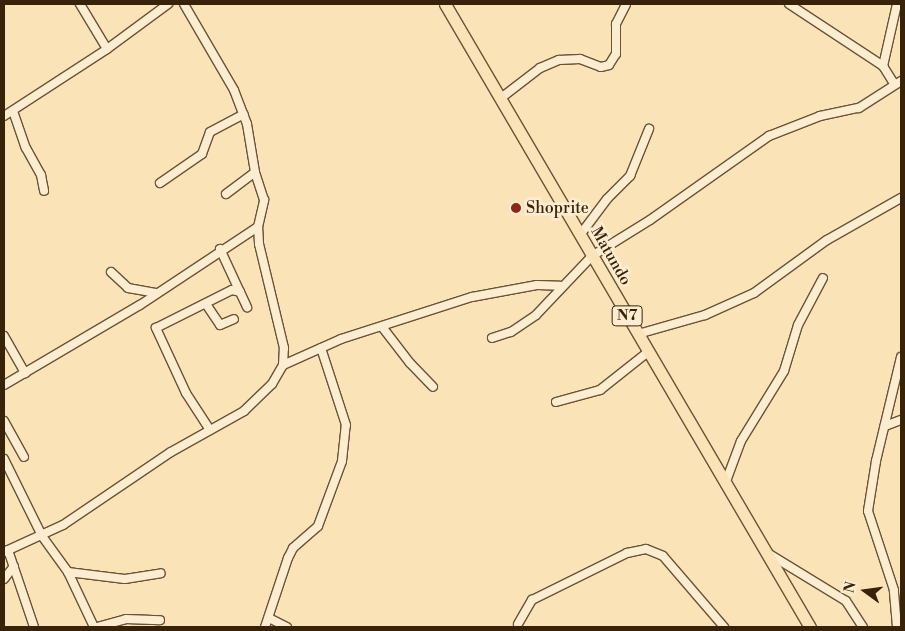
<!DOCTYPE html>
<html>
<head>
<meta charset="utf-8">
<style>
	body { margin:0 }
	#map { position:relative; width:905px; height:631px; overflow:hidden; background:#fbe3b8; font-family:"Libre Bodoni",serif }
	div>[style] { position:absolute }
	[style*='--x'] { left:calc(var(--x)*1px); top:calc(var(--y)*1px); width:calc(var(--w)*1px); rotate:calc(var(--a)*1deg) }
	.roads { filter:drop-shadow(1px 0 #6a5236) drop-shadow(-1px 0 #6a5236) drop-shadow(0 1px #6a5236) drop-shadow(0 -1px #6a5236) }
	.minor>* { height:8px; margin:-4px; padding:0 4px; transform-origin:4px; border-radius:4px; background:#fcedd1 }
	.primary>* { height:11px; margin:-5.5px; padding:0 5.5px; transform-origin:5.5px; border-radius:5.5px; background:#fbe3b8 }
	.dots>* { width:14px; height:14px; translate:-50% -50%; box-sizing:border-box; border:2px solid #fcedd1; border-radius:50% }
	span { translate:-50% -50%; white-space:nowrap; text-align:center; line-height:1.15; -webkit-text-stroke:5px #fcedd1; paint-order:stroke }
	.shield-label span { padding:1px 4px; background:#fcedd1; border:1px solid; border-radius:4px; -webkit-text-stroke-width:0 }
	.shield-label { font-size:15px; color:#39220a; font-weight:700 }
	.poi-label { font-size:16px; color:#39220a }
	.left { translate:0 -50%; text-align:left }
	.street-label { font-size:16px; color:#39220a }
	.frame { position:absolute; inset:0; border:5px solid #39220a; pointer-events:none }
	.north { position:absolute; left:840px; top:566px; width:50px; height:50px; -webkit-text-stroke:4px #fcedd1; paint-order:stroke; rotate:284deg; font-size:14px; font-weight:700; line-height:20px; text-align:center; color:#39220a }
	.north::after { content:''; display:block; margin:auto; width:18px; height:22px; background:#39220a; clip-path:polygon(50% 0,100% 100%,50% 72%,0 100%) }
</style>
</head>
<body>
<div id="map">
	<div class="roads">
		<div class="minor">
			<div style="--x:80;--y:4;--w:52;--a:59"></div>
			<div style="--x:789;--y:4;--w:113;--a:33.4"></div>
			<div style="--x:883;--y:66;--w:22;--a:58"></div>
			<div style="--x:883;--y:66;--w:64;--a:-77.3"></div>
			<div style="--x:501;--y:98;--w:49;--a:-37.6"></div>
			<div style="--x:540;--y:68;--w:21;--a:-23"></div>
			<div style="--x:559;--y:60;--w:21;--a:-3"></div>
			<div style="--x:580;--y:59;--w:22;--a:21"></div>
			<div style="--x:601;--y:67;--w:8;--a:-14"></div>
			<div style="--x:609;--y:65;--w:13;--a:-58"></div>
			<div style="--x:616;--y:54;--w:30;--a:-90"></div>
			<div style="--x:616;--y:24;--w:22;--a:-63"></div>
			<div style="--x:13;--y:111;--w:39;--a:71"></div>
			<div style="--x:26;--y:148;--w:31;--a:61"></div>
			<div style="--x:41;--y:175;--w:16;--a:79"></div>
			<div style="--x:4;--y:116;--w:123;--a:-33"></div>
			<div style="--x:107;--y:49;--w:76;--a:-36.4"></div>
			<div style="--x:160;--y:183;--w:51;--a:-34.6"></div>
			<div style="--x:202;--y:154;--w:23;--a:-70"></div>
			<div style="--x:210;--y:132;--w:38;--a:-28"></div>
			<div style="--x:226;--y:194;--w:36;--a:-37"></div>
			<div style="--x:580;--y:235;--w:45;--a:-53.1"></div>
			<div style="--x:607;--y:199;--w:33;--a:-45"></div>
			<div style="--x:630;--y:176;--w:51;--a:-68"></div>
			<div style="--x:220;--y:249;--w:47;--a:65.1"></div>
			<div style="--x:111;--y:272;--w:23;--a:43"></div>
			<div style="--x:128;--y:288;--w:28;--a:10"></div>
			<div style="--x:206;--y:304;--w:25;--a:56"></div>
			<div style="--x:220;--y:325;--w:15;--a:-23"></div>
			<div style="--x:383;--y:328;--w:44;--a:52.4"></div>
			<div style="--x:410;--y:363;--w:33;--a:46"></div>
			<div style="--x:638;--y:334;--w:70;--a:-15.8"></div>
			<div style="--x:705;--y:315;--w:54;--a:-24.2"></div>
			<div style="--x:754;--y:293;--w:90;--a:-36"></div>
			<div style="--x:827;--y:240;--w:85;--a:-29.6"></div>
			<div style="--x:4;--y:336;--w:43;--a:60.4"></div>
			<div style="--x:492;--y:338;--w:20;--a:-18"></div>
			<div style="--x:511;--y:332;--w:30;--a:-34"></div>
			<div style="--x:536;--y:315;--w:81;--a:-46.5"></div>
			<div style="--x:592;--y:256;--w:68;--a:-31.8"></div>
			<div style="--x:650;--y:220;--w:146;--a:-35.2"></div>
			<div style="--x:769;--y:136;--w:55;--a:-21.4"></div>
			<div style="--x:820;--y:116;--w:40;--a:-12"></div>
			<div style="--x:859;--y:108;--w:50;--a:-32.7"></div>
			<div style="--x:283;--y:365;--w:64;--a:-24.1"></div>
			<div style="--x:341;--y:339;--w:138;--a:-17.8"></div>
			<div style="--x:472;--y:297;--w:66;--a:-10.5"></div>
			<div style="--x:537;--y:285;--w:23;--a:2"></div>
			<div style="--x:4;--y:385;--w:158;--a:-30.5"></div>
			<div style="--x:140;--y:305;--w:141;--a:-33.5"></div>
			<div style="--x:556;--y:402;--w:46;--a:-15.3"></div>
			<div style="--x:600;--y:390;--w:61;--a:-38.4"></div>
			<div style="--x:4;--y:421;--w:41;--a:60.9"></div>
			<div style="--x:885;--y:426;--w:17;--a:-21"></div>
			<div style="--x:210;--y:430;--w:44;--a:-123"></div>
			<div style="--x:186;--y:393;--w:72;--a:-114.8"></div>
			<div style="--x:156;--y:328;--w:85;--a:-26.6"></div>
			<div style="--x:232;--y:290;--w:8;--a:14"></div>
			<div style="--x:240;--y:292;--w:17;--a:65"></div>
			<div style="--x:4;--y:459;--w:86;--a:63.7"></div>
			<div style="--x:42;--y:536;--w:44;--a:54.2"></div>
			<div style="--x:68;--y:572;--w:61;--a:64.7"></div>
			<div style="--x:725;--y:484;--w:46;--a:-69.6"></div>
			<div style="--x:741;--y:441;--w:82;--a:-58.4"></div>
			<div style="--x:784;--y:371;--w:48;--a:-73.1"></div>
			<div style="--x:798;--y:325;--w:53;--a:-62"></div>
			<div style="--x:8;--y:550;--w:81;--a:71.3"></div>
			<div style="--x:4;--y:552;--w:65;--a:-24.6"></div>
			<div style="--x:63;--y:525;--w:130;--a:-34.1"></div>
			<div style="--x:171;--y:452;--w:84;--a:-29.3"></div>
			<div style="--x:244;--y:411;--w:39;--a:-44"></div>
			<div style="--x:272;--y:384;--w:22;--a:-60"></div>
			<div style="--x:283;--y:365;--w:17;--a:-87"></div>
			<div style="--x:284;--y:348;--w:107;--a:-103.5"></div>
			<div style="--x:259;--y:244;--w:17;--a:-93"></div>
			<div style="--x:258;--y:227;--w:28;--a:-77"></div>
			<div style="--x:264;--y:200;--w:29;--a:-108"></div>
			<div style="--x:255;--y:172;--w:49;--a:-99.5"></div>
			<div style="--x:247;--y:124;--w:36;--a:-111"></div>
			<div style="--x:234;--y:90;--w:99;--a:-120.2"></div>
			<div style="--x:769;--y:554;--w:90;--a:31.4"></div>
			<div style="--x:846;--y:601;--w:31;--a:57"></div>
			<div style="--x:68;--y:572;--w:57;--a:7"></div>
			<div style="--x:125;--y:579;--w:36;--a:-9"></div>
			<div style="--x:4;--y:579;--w:16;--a:-52"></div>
			<div style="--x:269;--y:618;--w:20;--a:27"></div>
			<div style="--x:518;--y:624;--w:28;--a:-60"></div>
			<div style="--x:532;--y:600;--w:106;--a:-26.3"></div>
			<div style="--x:627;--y:553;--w:19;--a:-12"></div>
			<div style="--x:646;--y:549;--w:18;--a:22"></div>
			<div style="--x:663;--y:556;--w:94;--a:49.3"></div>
			<div style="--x:97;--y:627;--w:30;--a:-15"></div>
			<div style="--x:126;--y:619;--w:34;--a:2"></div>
			<div style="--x:265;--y:627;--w:73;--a:-71.6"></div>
			<div style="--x:288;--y:558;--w:11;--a:-63"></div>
			<div style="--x:293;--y:548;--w:33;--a:-41"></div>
			<div style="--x:318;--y:526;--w:69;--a:-69.7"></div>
			<div style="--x:342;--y:461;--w:36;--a:-84"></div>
			<div style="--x:346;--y:425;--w:81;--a:-108"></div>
			<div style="--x:897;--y:627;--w:37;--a:-95"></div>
			<div style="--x:894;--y:590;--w:83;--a:-108.2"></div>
			<div style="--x:868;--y:511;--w:51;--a:-80.9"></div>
			<div style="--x:876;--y:461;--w:107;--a:-76.5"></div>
		</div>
		<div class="primary">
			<div style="--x:445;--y:4;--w:722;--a:59.64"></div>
		</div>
	</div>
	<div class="dots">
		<div style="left:516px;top:208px;background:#8f2418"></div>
	</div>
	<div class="shield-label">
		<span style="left:627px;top:316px">N7</span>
	</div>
	<div class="poi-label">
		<span class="left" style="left:526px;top:208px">Shoprite</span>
	</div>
	<div class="street-label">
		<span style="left:611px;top:256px;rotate:60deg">Matundo</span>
	</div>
	<div class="frame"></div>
	<div class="north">N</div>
</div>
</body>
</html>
